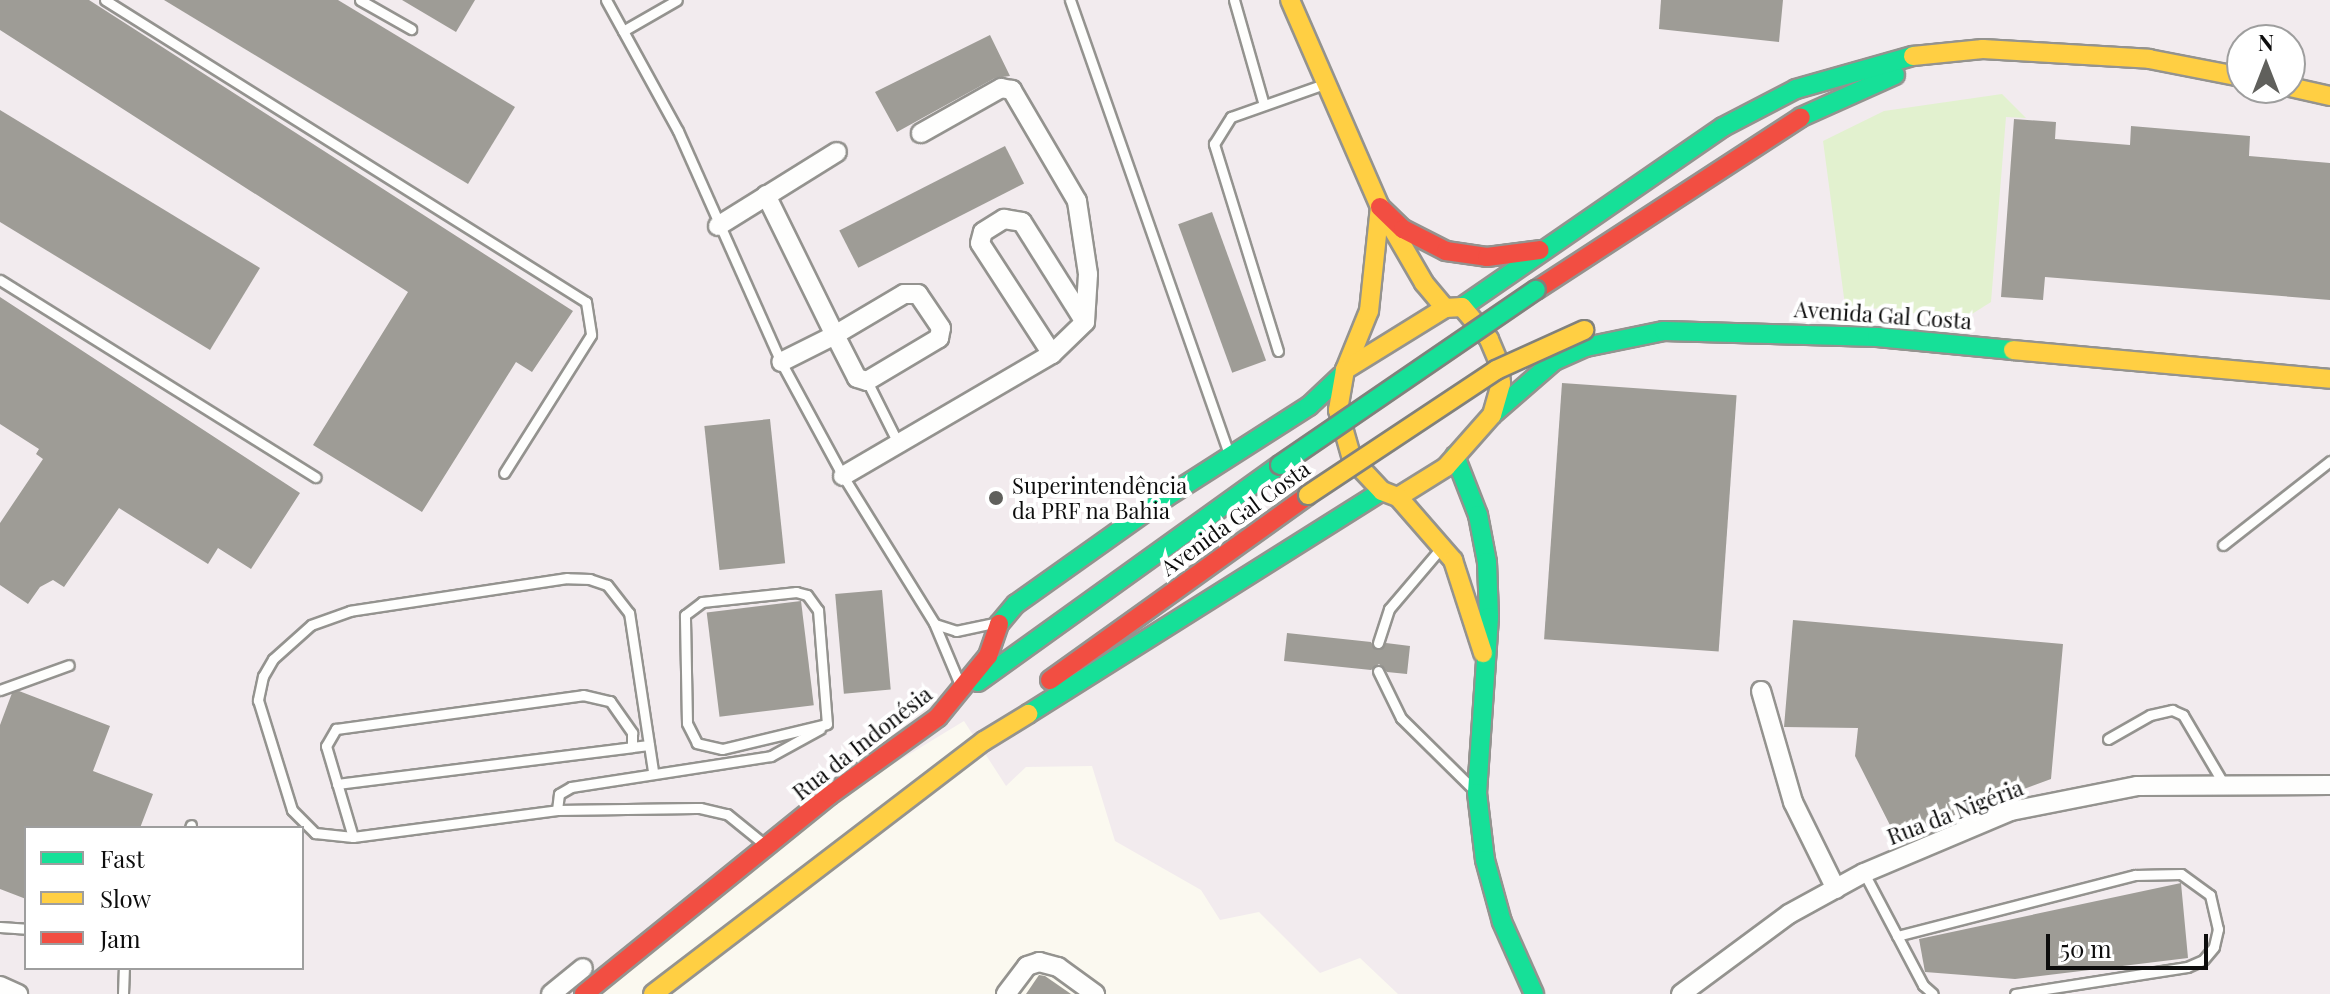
<!DOCTYPE html>
<html>
<head>
<meta charset="utf-8">
<style>
	body { margin:0 }
	#map { position:relative; width:2330px; height:994px; overflow:hidden; background:#fbf9f0; font-family:"Playfair Display",serif }
	div>[style] { position:absolute }
	[style*='--x'] { left:calc(var(--x)*1px); top:calc(var(--y)*1px); width:calc(var(--w)*1px); rotate:calc(var(--a)*1deg) }
	.industrial>* { inset:0; background:#f2ebee }
	.green>* { inset:0; background:#e2f1cf }
	.building>* { inset:0; background:#9e9c96; transform-origin:0 0 }
	.roads { filter:drop-shadow(2px 0 #94938f) drop-shadow(-2px 0 #94938f) drop-shadow(0 2px #94938f) drop-shadow(0 -2px #94938f) }
	.lane>* { height:9px; margin:-4.5px; padding:0 4.5px; transform-origin:4.5px; border-radius:4.5px; background:#fefefd }
	.street>* { height:18px; margin:-9px; padding:0 9px; transform-origin:9px; border-radius:9px; background:#fefefd }
	.fast>* { height:18px; margin:-9px; padding:0 9px; transform-origin:9px; border-radius:9px; background:#16e098 }
	.slow>* { height:18px; margin:-9px; padding:0 9px; transform-origin:9px; border-radius:9px; background:#ffcf43 }
	.jam>* { height:18px; margin:-9px; padding:0 9px; transform-origin:9px; border-radius:9px; background:#f24e42 }
	.bridges { filter:drop-shadow(2px 0 #81817c) drop-shadow(-2px 0 #81817c) drop-shadow(0 2px #81817c) drop-shadow(0 -2px #81817c) }
	.fast-bridge>* { height:18px; margin:-9px; padding:0 9px; transform-origin:9px; border-radius:9px; background:#16e098 }
	.slow-bridge>* { height:18px; margin:-9px; padding:0 9px; transform-origin:9px; border-radius:9px; background:#ffcf43 }
	.dots>* { width:22px; height:22px; translate:-50% -50%; box-sizing:border-box; border:4px solid #fff; border-radius:50% }
	span { translate:-50% -50%; white-space:nowrap; text-align:center; line-height:1.15; -webkit-text-stroke:8px #fff; paint-order:stroke }
	.street-label { font-size:22px; color:#0d0d0d }
	.poi-label { font-size:22px; color:#0d0d0d }
	.left { translate:0 -50%; text-align:left }
	.legend { position:absolute; left:24px; top:826px; width:280px; height:144px; box-sizing:border-box; background:#fff; border:2px solid #9e9e9e; margin:0; padding:10px 14px; list-style:none; font-size:24px; color:#0d0d0d }
	.legend li { display:flex; align-items:center; gap:16px; height:40px }
	.legend b { width:40px; border:2px solid #9e9e9e }
	.north { position:absolute; left:2226px; top:24px; width:80px; height:80px; box-sizing:border-box; background:#fff; border:2px solid #9e9e9e; border-radius:50%; rotate:0deg; font-size:22px; font-weight:700; line-height:32px; text-align:center; color:#0d0d0d }
	.north::after { content:''; display:block; margin:auto; width:28px; height:36px; background:#60605c; clip-path:polygon(50% 0,100% 100%,50% 72%,0 100%) }
	.scale { position:absolute; left:2046px; top:934px; width:162px; height:36px; box-sizing:border-box; border:4px solid #0d0d0d; border-top:0; padding-left:10px; font-size:24px; line-height:28px; white-space:nowrap; color:#0d0d0d; -webkit-text-stroke:6px #fff; paint-order:stroke }
</style>
</head>
<body>
<div id="map">
	<div class="industrial">
		<div style="clip-path:polygon(evenodd,0 0,2330px 0,2330px 994px,1398px 994px,1360px 958px,1320px 973px,1259px 912px,1220px 920px,1201px 890px,1115px 841px,1092px 766px,1026px 767px,1006px 786px,964px 721px,755px 848px,577px 994px,0 994px,0 0,2242px 40px,2290px 40px,2290px 88px,2242px 88px,2242px 40px,0 0,26px 828px,302px 828px,302px 968px,26px 968px,26px 828px)"></div>
	</div>
	<div class="green">
		<div style="clip-path:polygon(2002px 94px,2026px 118px,2006px 117px,1991px 302px,1964px 319px,1845px 305px,1823px 141px,1884px 111px)"></div>
	</div>
	<div class="building">
		<div style="clip-path:polygon(0 0,89px 0,573px 311px,532px 372px,516px 362px,422px 512px,313px 445px,408px 292px,0 30px)"></div>
		<div style="clip-path:polygon(164px 0,338px 0,515px 107px,468px 184px)"></div>
		<div style="clip-path:polygon(402px 0,475px 0,456px 32px)"></div>
		<div style="clip-path:polygon(1661px 0,1783px 0,1779px 42px,1659px 29px)"></div>
		<div style="clip-path:polygon(990px 35px,1010px 76px,995px 78px,897px 132px,875px 92px)"></div>
		<div style="clip-path:polygon(0 110px,260px 268px,210px 350px,0 222px)"></div>
		<div style="clip-path:polygon(2014px 119px,2056px 122px,2055px 139px,2130px 145px,2131px 126px,2250px 136px,2249px 156px,2330px 163px,2330px 300px,2045px 277px,2043px 300px,2001px 297px)"></div>
		<div style="left:1005px;top:146px;width:42px;height:186px;rotate:63deg"></div>
		<div style="left:1212px;top:212px;width:158px;height:36px;rotate:70deg"></div>
		<div style="clip-path:polygon(0 297px,300px 493px,251px 569px,218px 548px,208px 564px,119px 508px,64px 587px,53px 580px,40px 587px,28px 604px,0 585px,0 523px,43px 459px,36px 454px,39px 449px,0 424px)"></div>
		<div style="left:1562px;top:383px;width:175px;height:257px;rotate:4deg"></div>
		<div style="left:770px;top:419px;width:145px;height:66px;rotate:84deg"></div>
		<div style="left:882px;top:590px;width:100px;height:47px;rotate:85deg"></div>
		<div style="left:801px;top:601px;width:105px;height:95px;rotate:83deg"></div>
		<div style="clip-path:polygon(1793px 620px,2063px 644px,2051px 779px,1952px 816px,1954px 822px,1899px 843px,1855px 756px,1858px 728px,1784px 727px)"></div>
		<div style="clip-path:polygon(1287px 633px,1371px 642px,1376px 650px,1386px 643px,1410px 646px,1407px 674px,1387px 672px,1379px 664px,1371px 670px,1284px 661px)"></div>
		<div style="clip-path:polygon(19px 691px,110px 726px,93px 771px,153px 794px,140px 828px,26px 828px,26px 899px,0 889px,0 725px,12px 693px)"></div>
		<div style="clip-path:polygon(2181px 883px,2188px 958px,2015px 979px,1925px 972px,1919px 939px)"></div>
		<div style="clip-path:polygon(1039px 975px,1045px 976px,1071px 994px,1026px 994px)"></div>
	</div>
	<div class="roads">
		<div class="lane">
			<div style="--x:105;--y:0;--w:568;--a:32.12"></div>
			<div style="--x:586;--y:302;--w:33;--a:81"></div>
			<div style="--x:591;--y:335;--w:163;--a:122.2"></div>
			<div style="--x:360;--y:0;--w:59;--a:29.6"></div>
			<div style="--x:606;--y:0;--w:149;--a:61.2"></div>
			<div style="--x:678;--y:131;--w:253;--a:66"></div>
			<div style="--x:781;--y:362;--w:130;--a:61.5"></div>
			<div style="--x:843;--y:476;--w:173;--a:58.2"></div>
			<div style="--x:934;--y:623;--w:67;--a:67.2"></div>
			<div style="--x:1070;--y:0;--w:478;--a:70.7"></div>
			<div style="--x:1234;--y:0;--w:109;--a:74.1"></div>
			<div style="--x:623;--y:31;--w:62;--a:-29.9"></div>
			<div style="--x:0;--y:280;--w:372;--a:32"></div>
			<div style="--x:1278;--y:351;--w:217;--a:-107.2"></div>
			<div style="--x:1214;--y:144;--w:32;--a:-58"></div>
			<div style="--x:1231;--y:117;--w:99;--a:-19.5"></div>
			<div style="--x:867;--y:381;--w:69;--a:63.4"></div>
			<div style="--x:2223;--y:545;--w:136;--a:-38.1"></div>
			<div style="--x:796;--y:592;--w:11;--a:15"></div>
			<div style="--x:807;--y:595;--w:19;--a:54"></div>
			<div style="--x:818;--y:610;--w:114;--a:85.5"></div>
			<div style="--x:827;--y:724;--w:108;--a:166.6"></div>
			<div style="--x:722;--y:749;--w:26;--a:-167"></div>
			<div style="--x:697;--y:743;--w:22;--a:-117"></div>
			<div style="--x:687;--y:723;--w:108;--a:-91.1"></div>
			<div style="--x:685;--y:615;--w:21;--a:-37"></div>
			<div style="--x:702;--y:602;--w:95;--a:-6.1"></div>
			<div style="--x:935;--y:624;--w:22;--a:18"></div>
			<div style="--x:956;--y:631;--w:38;--a:-12"></div>
			<div style="--x:1378;--y:643;--w:36;--a:-72"></div>
			<div style="--x:1389;--y:609;--w:80;--a:-49.6"></div>
			<div style="--x:1378;--y:671;--w:52;--a:63.9"></div>
			<div style="--x:1401;--y:718;--w:100;--a:44.6"></div>
			<div style="--x:0;--y:690;--w:73;--a:-19.9"></div>
			<div style="--x:2108;--y:739;--w:48;--a:-29.7"></div>
			<div style="--x:2150;--y:715;--w:23;--a:-13"></div>
			<div style="--x:2172;--y:710;--w:12;--a:24"></div>
			<div style="--x:2183;--y:715;--w:79;--a:59.5"></div>
			<div style="--x:653;--y:771;--w:160;--a:-98.6"></div>
			<div style="--x:629;--y:613;--w:36;--a:-128"></div>
			<div style="--x:607;--y:585;--w:18;--a:-161"></div>
			<div style="--x:590;--y:579;--w:23;--a:-178"></div>
			<div style="--x:567;--y:578;--w:219;--a:171.4"></div>
			<div style="--x:350;--y:611;--w:41;--a:160.3"></div>
			<div style="--x:311;--y:625;--w:51;--a:138.2"></div>
			<div style="--x:273;--y:659;--w:20;--a:120"></div>
			<div style="--x:263;--y:676;--w:25;--a:102"></div>
			<div style="--x:258;--y:700;--w:115;--a:72.8"></div>
			<div style="--x:292;--y:810;--w:33;--a:45"></div>
			<div style="--x:315;--y:833;--w:38;--a:6"></div>
			<div style="--x:353;--y:837;--w:206;--a:-7.5"></div>
			<div style="--x:557;--y:810;--w:143;--a:-0.8"></div>
			<div style="--x:700;--y:808;--w:28;--a:13"></div>
			<div style="--x:727;--y:814;--w:48;--a:39"></div>
			<div style="--x:337;--y:784;--w:297;--a:-7.1"></div>
			<div style="--x:557;--y:810;--w:16;--a:-83"></div>
			<div style="--x:559;--y:794;--w:14;--a:-30"></div>
			<div style="--x:571;--y:787;--w:202;--a:-8.8"></div>
			<div style="--x:771;--y:756;--w:56;--a:-28.9"></div>
			<div style="--x:190;--y:828;--w:3;--a:-72"></div>
			<div style="--x:353;--y:837;--w:95;--a:-106.5"></div>
			<div style="--x:326;--y:746;--w:20;--a:-60"></div>
			<div style="--x:336;--y:729;--w:249;--a:-7.8"></div>
			<div style="--x:583;--y:695;--w:28;--a:13"></div>
			<div style="--x:610;--y:701;--w:39;--a:55"></div>
			<div style="--x:632;--y:733;--w:14;--a:90"></div>
			<div style="--x:632;--y:747;--w:17;--a:-7"></div>
			<div style="--x:1864;--y:873;--w:127;--a:62.2"></div>
			<div style="--x:1923;--y:985;--w:13;--a:42"></div>
			<div style="--x:0;--y:927;--w:26;--a:4"></div>
			<div style="--x:1897;--y:936;--w:246;--a:-14.4"></div>
			<div style="--x:2135;--y:875;--w:46;--a:-1.2"></div>
			<div style="--x:2181;--y:874;--w:36;--a:36"></div>
			<div style="--x:2210;--y:895;--w:35;--a:77"></div>
			<div style="--x:2218;--y:929;--w:18;--a:103"></div>
			<div style="--x:2214;--y:947;--w:17;--a:130"></div>
			<div style="--x:2203;--y:960;--w:17;--a:156"></div>
			<div style="--x:2187;--y:967;--w:174;--a:171.1"></div>
			<div style="--x:123;--y:994;--w:26;--a:-88"></div>
		</div>
		<div class="street">
			<div style="--x:766;--y:195;--w:156;--a:63.8"></div>
			<div style="--x:835;--y:335;--w:48;--a:62.9"></div>
			<div style="--x:857;--y:378;--w:10;--a:17"></div>
			<div style="--x:867;--y:381;--w:84;--a:-30.8"></div>
			<div style="--x:939;--y:338;--w:10;--a:-79"></div>
			<div style="--x:941;--y:328;--w:41;--a:-124.1"></div>
			<div style="--x:918;--y:294;--w:14;--a:180"></div>
			<div style="--x:904;--y:294;--w:80;--a:149.3"></div>
			<div style="--x:835;--y:335;--w:60;--a:153.4"></div>
			<div style="--x:718;--y:226;--w:140;--a:-31.9"></div>
			<div style="--x:1052;--y:354;--w:132;--a:-123"></div>
			<div style="--x:980;--y:243;--w:11;--a:-75"></div>
			<div style="--x:983;--y:232;--w:25;--a:-32"></div>
			<div style="--x:1004;--y:219;--w:18;--a:9"></div>
			<div style="--x:1022;--y:222;--w:118;--a:57.8"></div>
			<div style="--x:843;--y:476;--w:242;--a:-30.3"></div>
			<div style="--x:1052;--y:354;--w:46;--a:-44.1"></div>
			<div style="--x:1085;--y:322;--w:48;--a:-86.4"></div>
			<div style="--x:1088;--y:274;--w:74;--a:-98.6"></div>
			<div style="--x:1077;--y:201;--w:129;--a:-120.4"></div>
			<div style="--x:1012;--y:90;--w:11;--a:-170"></div>
			<div style="--x:1001;--y:88;--w:92;--a:150.6"></div>
			<div style="--x:1761;--y:691;--w:116;--a:73.9"></div>
			<div style="--x:1793;--y:802;--w:97;--a:63.7"></div>
			<div style="--x:0;--y:986;--w:20;--a:24"></div>
			<div style="--x:551;--y:994;--w:41;--a:-39.1"></div>
			<div style="--x:1006;--y:994;--w:35;--a:-53"></div>
			<div style="--x:1027;--y:966;--w:13;--a:-18"></div>
			<div style="--x:1039;--y:962;--w:20;--a:15"></div>
			<div style="--x:1058;--y:967;--w:46;--a:36.1"></div>
			<div style="--x:1681;--y:994;--w:134;--a:-36.5"></div>
			<div style="--x:1789;--y:914;--w:85;--a:-28.7"></div>
			<div style="--x:1864;--y:873;--w:160;--a:-22.9"></div>
			<div style="--x:2011;--y:811;--w:128;--a:-11.2"></div>
			<div style="--x:2137;--y:786;--w:193;--a:-0.3"></div>
		</div>
		<div class="fast">
			<div style="--x:1801;--y:117;--w:103;--a:-24.1"></div>
			<div style="--x:1462;--y:307;--w:317;--a:-34.6"></div>
			<div style="--x:1723;--y:127;--w:82;--a:-27.5"></div>
			<div style="--x:1796;--y:89;--w:122;--a:-15.8"></div>
			<div style="--x:1492;--y:415;--w:82;--a:-41.1"></div>
			<div style="--x:1554;--y:361;--w:35;--a:-24"></div>
			<div style="--x:1586;--y:347;--w:80;--a:-11.6"></div>
			<div style="--x:1664;--y:331;--w:213;--a:1.6"></div>
			<div style="--x:1877;--y:337;--w:137;--a:5.5"></div>
			<div style="--x:1455;--y:456;--w:63;--a:68.7"></div>
			<div style="--x:1478;--y:515;--w:48;--a:79.2"></div>
			<div style="--x:1487;--y:562;--w:55;--a:87.9"></div>
			<div style="--x:1489;--y:617;--w:176;--a:93.9"></div>
			<div style="--x:1477;--y:793;--w:67;--a:83.2"></div>
			<div style="--x:1485;--y:860;--w:64;--a:74.7"></div>
			<div style="--x:1502;--y:922;--w:79;--a:66"></div>
			<div style="--x:999;--y:624;--w:26;--a:-50"></div>
			<div style="--x:1016;--y:604;--w:183;--a:-35.4"></div>
			<div style="--x:1165;--y:498;--w:171;--a:-32.6"></div>
			<div style="--x:1309;--y:406;--w:44;--a:-43.2"></div>
			<div style="--x:978;--y:682;--w:372;--a:-35.7"></div>
			<div style="--x:1028;--y:714;--w:418;--a:-32.2"></div>
		</div>
		<div class="slow">
			<div style="--x:1290;--y:0;--w:226;--a:66.5"></div>
			<div style="--x:1380;--y:207;--w:88;--a:59.9"></div>
			<div style="--x:1424;--y:283;--w:33;--a:50"></div>
			<div style="--x:1913;--y:56;--w:70;--a:-5.7"></div>
			<div style="--x:1983;--y:49;--w:166;--a:3.4"></div>
			<div style="--x:2149;--y:59;--w:95;--a:11"></div>
			<div style="--x:2290;--y:87;--w:41;--a:12.7"></div>
			<div style="--x:2013;--y:350;--w:318;--a:5.2"></div>
			<div style="--x:1345;--y:370;--w:64;--a:-67.9"></div>
			<div style="--x:1369;--y:311;--w:105;--a:-84"></div>
			<div style="--x:1398;--y:497;--w:57;--a:-32"></div>
			<div style="--x:1446;--y:467;--w:69;--a:-48.5"></div>
			<div style="--x:1492;--y:415;--w:33;--a:-74"></div>
			<div style="--x:1501;--y:383;--w:20;--a:-96"></div>
			<div style="--x:1499;--y:363;--w:26;--a:-113"></div>
			<div style="--x:1489;--y:339;--w:42;--a:-130.2"></div>
			<div style="--x:1462;--y:307;--w:17;--a:177"></div>
			<div style="--x:1445;--y:308;--w:118;--a:148.2"></div>
			<div style="--x:1345;--y:370;--w:41;--a:99.9"></div>
			<div style="--x:1338;--y:410;--w:51;--a:74.1"></div>
			<div style="--x:1352;--y:459;--w:44;--a:46.8"></div>
			<div style="--x:1382;--y:491;--w:17;--a:21"></div>
			<div style="--x:1398;--y:497;--w:84;--a:48.9"></div>
			<div style="--x:1453;--y:560;--w:98;--a:72.1"></div>
			<div style="--x:653;--y:994;--w:417;--a:-37.4"></div>
			<div style="--x:984;--y:741;--w:52;--a:-31.5"></div>
		</div>
		<div class="jam">
			<div style="--x:1380;--y:207;--w:32;--a:44"></div>
			<div style="--x:1403;--y:229;--w:48;--a:27.1"></div>
			<div style="--x:1446;--y:251;--w:41;--a:8.3"></div>
			<div style="--x:1487;--y:257;--w:53;--a:-7.5"></div>
			<div style="--x:1536;--y:290;--w:316;--a:-33.1"></div>
			<div style="--x:1050;--y:680;--w:317;--a:-35.6"></div>
			<div style="--x:584;--y:994;--w:316;--a:-39"></div>
			<div style="--x:830;--y:795;--w:133;--a:-35.8"></div>
			<div style="--x:938;--y:717;--w:79;--a:-50.7"></div>
			<div style="--x:988;--y:656;--w:34;--a:-71"></div>
		</div>
	</div>
	<div class="bridges">
		<div class="fast-bridge">
			<div style="--x:1280;--y:465;--w:310;--a:-34.4"></div>
		</div>
		<div class="slow-bridge">
			<div style="--x:1308;--y:495;--w:226;--a:-33.6"></div>
			<div style="--x:1496;--y:370;--w:97;--a:-24.4"></div>
		</div>
	</div>
	<div class="dots">
		<div style="left:996px;top:498px;background:#60605c"></div>
	</div>
	<div class="street-label">
		<span style="left:1883px;top:315px;rotate:4deg">Avenida Gal Costa</span>
		<span style="left:1235px;top:518px;rotate:-36deg">Avenida Gal Costa</span>
		<span style="left:862px;top:743px;rotate:-38deg">Rua da Indonésia</span>
		<span style="left:1955px;top:812px;rotate:-21deg">Rua da Nigéria</span>
	</div>
	<div class="poi-label">
		<span class="left" style="left:1012px;top:498px">Superintendência<br>da PRF na Bahia</span>
	</div>
	<ul class="legend">
	<li><b style="height:10px;background:#16e098"></b>Fast</li>
	<li><b style="height:10px;background:#ffcf43"></b>Slow</li>
	<li><b style="height:10px;background:#f24e42"></b>Jam</li>
	</ul>
	<div class="north">N</div>
	<div class="scale">50 m</div>
</div>
</body>
</html>
